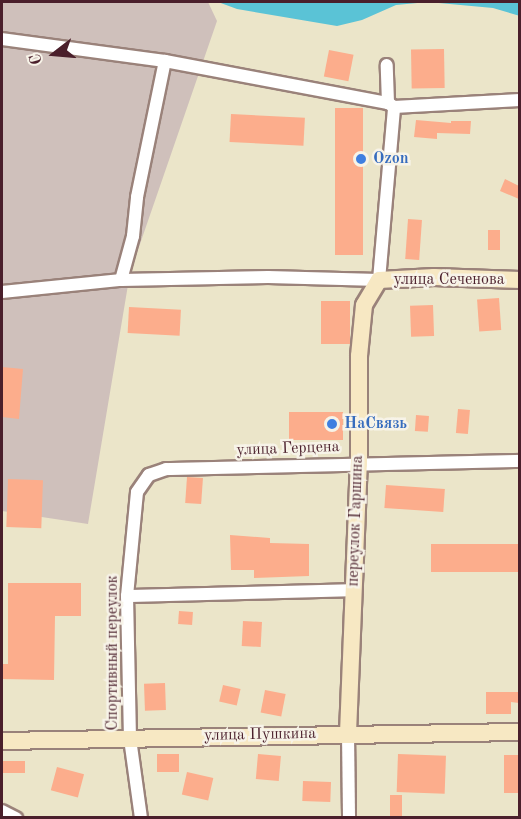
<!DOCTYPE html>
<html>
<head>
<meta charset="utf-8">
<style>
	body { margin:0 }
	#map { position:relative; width:521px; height:819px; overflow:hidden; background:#ebe5c9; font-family:"Old Standard TT",serif }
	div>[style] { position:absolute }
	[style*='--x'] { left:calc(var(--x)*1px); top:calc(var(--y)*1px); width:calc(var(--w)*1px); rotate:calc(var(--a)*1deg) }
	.industrial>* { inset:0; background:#cfc0bb }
	.water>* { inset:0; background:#5ac3d6 }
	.building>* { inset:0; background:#fcad8c; transform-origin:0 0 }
	.roads { filter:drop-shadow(2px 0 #9a827a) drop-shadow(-2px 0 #9a827a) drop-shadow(0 2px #9a827a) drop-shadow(0 -2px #9a827a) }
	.street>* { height:12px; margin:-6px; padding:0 6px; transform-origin:6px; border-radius:6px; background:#fff }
	.secondary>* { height:16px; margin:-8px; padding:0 8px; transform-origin:8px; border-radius:8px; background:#f7e8c3 }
	.dots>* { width:16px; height:16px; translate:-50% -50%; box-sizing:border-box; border:3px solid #f7f3e8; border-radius:50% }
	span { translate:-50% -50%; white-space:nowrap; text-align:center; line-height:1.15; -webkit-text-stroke:5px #f7f3e8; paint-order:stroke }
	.shop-label { font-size:16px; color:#366cbe; font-weight:700 }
	.left { translate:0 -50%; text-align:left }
	.street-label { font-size:16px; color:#4a1f2b }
	.frame { position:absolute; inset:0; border:3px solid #4a1f2b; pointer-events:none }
	.north { position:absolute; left:24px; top:24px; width:60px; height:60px; -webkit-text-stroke:4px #f7f3e8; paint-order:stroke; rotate:254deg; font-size:16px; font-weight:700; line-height:24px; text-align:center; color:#4a1f2b }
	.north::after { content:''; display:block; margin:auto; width:21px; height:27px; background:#4a1f2b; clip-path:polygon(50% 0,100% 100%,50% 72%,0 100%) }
</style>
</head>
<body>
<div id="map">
	<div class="industrial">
		<div style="clip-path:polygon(2px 2px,208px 2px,217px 21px,130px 273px,88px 524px,2px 511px)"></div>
	</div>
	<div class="water">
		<div style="clip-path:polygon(218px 2px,519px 2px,520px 16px,493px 8px,428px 2px,396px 5px,362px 20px,337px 26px,237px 9px)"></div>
	</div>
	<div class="building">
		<div style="left:444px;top:49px;width:39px;height:33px;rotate:89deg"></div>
		<div style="left:329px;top:50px;width:25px;height:27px;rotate:11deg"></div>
		<div style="left:335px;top:108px;width:28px;height:147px"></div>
		<div style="left:231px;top:114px;width:74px;height:28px;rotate:3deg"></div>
		<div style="clip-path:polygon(416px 120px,451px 123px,451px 121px,471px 121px,470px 134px,437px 133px,437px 139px,414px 137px)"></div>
		<div style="clip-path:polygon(505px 179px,519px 186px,519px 199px,500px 191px)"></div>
		<div style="left:408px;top:219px;width:14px;height:40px;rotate:4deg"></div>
		<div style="left:488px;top:230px;width:12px;height:20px"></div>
		<div style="left:499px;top:298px;width:32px;height:22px;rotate:86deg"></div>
		<div style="left:321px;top:301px;width:29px;height:43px"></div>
		<div style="left:433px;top:305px;width:31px;height:23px;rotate:88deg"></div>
		<div style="left:129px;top:307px;width:52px;height:26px;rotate:3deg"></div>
		<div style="clip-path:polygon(2px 367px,23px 369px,19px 419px,2px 417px)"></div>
		<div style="left:458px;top:409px;width:12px;height:24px;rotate:5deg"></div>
		<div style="left:289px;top:412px;width:54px;height:28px"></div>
		<div style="left:416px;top:415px;width:13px;height:16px;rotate:4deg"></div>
		<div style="left:187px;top:477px;width:16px;height:26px;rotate:4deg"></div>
		<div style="left:8px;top:479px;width:35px;height:48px;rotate:2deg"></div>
		<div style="left:386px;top:485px;width:59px;height:23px;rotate:4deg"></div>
		<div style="clip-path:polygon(230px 535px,270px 538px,270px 543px,309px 544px,309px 576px,254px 578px,254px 570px,231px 570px)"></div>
		<div style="left:519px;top:544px;width:28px;height:88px;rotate:90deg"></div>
		<div style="clip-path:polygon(8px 583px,81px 583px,81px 616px,55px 616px,54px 680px,2px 679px,2px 664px,8px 664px)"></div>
		<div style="left:179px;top:611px;width:14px;height:13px;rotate:4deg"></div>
		<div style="left:243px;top:621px;width:19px;height:25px;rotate:3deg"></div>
		<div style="left:165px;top:683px;width:27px;height:21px;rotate:88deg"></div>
		<div style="left:223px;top:685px;width:18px;height:17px;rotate:13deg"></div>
		<div style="left:265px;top:690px;width:21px;height:23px;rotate:11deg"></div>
		<div style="clip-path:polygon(486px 692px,519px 692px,519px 703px,511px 702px,511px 714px,486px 714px)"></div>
		<div style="left:157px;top:754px;width:22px;height:18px"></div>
		<div style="left:258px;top:754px;width:23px;height:25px;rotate:5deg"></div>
		<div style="left:398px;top:754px;width:48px;height:38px;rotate:2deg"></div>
		<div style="left:504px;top:755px;width:15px;height:38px"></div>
		<div style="left:2px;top:761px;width:23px;height:12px"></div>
		<div style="left:57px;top:767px;width:28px;height:24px;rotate:15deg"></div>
		<div style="left:187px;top:772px;width:27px;height:23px;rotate:13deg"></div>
		<div style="left:303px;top:781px;width:28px;height:20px;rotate:2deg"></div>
		<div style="left:390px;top:795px;width:12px;height:23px"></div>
	</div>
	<div class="roads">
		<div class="street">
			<div style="--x:2;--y:39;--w:164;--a:7.7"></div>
			<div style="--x:165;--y:61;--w:227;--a:10.7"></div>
			<div style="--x:394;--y:107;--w:126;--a:-3.2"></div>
			<div style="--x:121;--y:280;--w:46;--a:-74.7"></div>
			<div style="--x:133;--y:236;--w:39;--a:-84"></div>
			<div style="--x:137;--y:197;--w:139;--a:-78.4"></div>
			<div style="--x:2;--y:292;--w:120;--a:-5.8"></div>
			<div style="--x:121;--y:280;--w:147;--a:-1.2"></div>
			<div style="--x:268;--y:277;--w:111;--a:1.5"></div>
			<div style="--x:379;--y:280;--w:174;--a:-85"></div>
			<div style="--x:394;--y:107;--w:7;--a:-146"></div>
			<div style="--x:388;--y:103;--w:38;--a:-92"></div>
			<div style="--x:127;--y:596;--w:226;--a:-1.5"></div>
			<div style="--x:348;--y:733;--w:85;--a:89.3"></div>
			<div style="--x:2;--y:811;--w:16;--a:27"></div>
			<div style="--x:141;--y:818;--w:80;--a:-97.9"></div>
			<div style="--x:130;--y:739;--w:143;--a:-91.2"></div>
			<div style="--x:127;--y:596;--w:104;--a:-84.5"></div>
			<div style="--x:137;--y:492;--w:21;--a:-55"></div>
			<div style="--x:149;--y:475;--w:18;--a:-19"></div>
			<div style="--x:166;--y:469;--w:354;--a:-1.3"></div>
		</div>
		<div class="secondary">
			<div style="--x:348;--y:733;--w:269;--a:-87.7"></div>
			<div style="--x:359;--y:464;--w:108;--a:-90"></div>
			<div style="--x:359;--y:356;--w:51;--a:-84.4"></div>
			<div style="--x:364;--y:305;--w:29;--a:-59"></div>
			<div style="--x:379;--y:280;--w:55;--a:-3.1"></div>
			<div style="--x:434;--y:277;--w:86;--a:2"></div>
			<div style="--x:2;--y:741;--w:518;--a:-1"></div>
		</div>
	</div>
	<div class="dots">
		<div style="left:361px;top:159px;background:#3f7fe0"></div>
		<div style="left:332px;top:424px;background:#3f7fe0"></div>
	</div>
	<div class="shop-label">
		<span class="left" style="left:373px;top:159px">Ozon</span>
		<span class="left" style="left:344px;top:424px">НаСвязь</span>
	</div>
	<div class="street-label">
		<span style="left:449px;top:280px">улица Сеченова</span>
		<span style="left:288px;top:449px;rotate:-2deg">улица Герцена</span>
		<span style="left:356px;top:521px;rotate:-88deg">переулок Гаршина</span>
		<span style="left:113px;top:653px;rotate:-90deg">Спортивный переулок</span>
		<span style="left:260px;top:735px;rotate:-1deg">улица Пушкина</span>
	</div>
	<div class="frame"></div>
	<div class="north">С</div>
</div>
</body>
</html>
